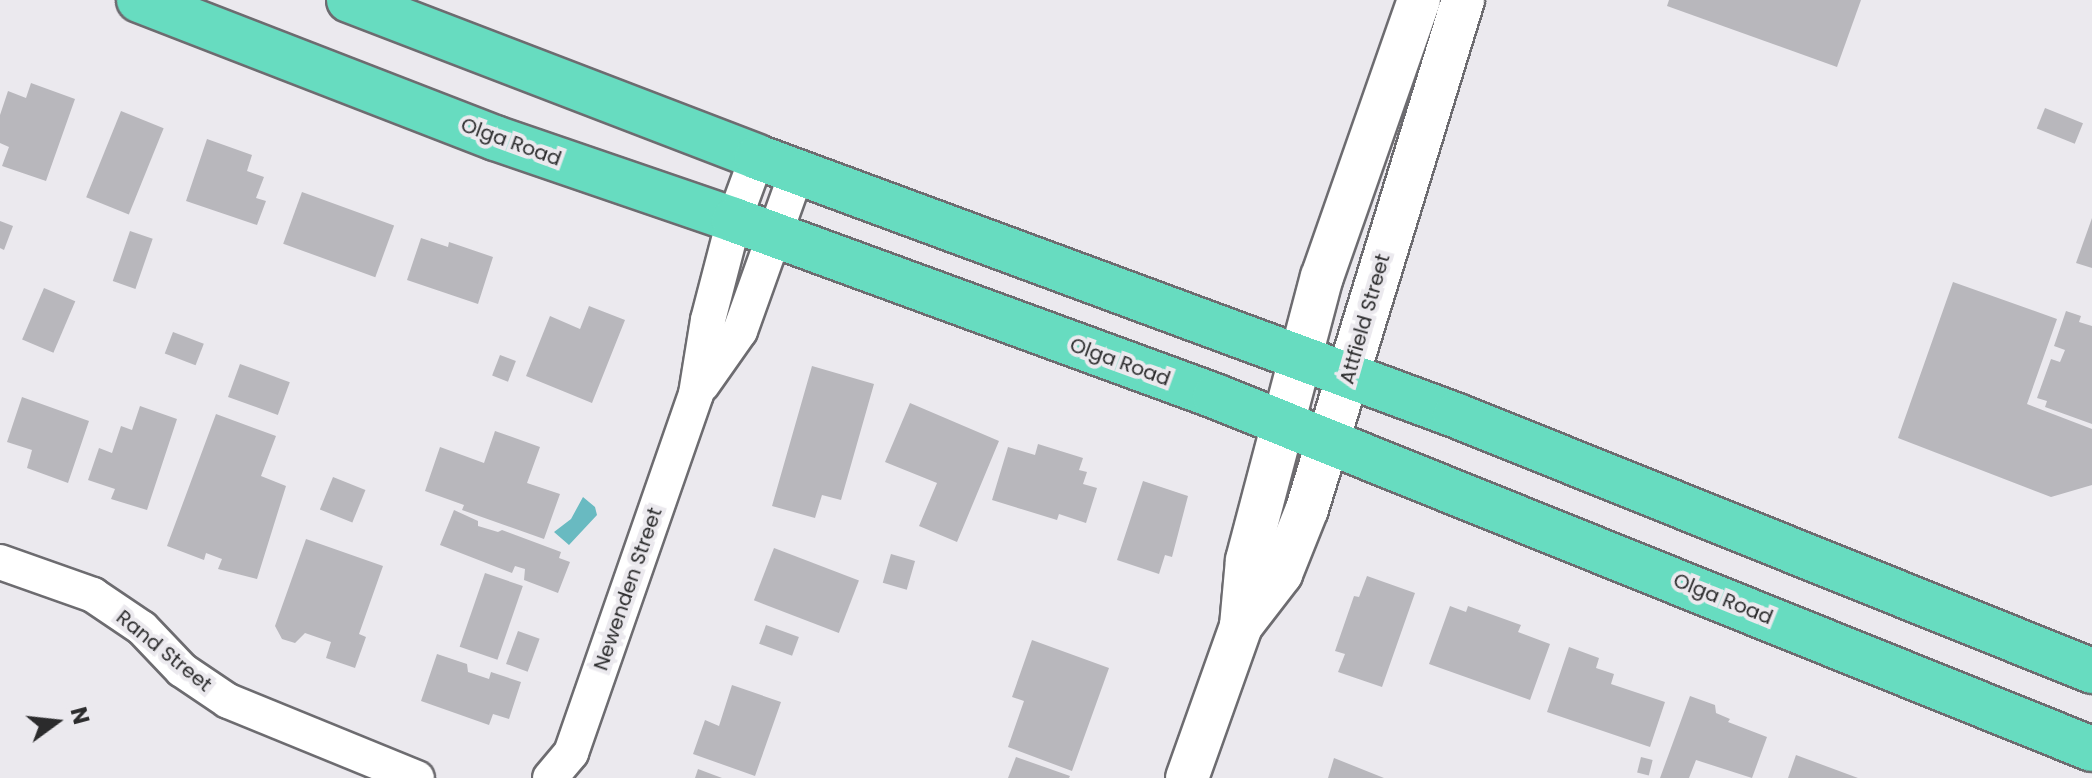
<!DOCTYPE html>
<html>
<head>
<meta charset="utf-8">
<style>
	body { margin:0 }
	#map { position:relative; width:2092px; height:778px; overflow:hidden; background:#ebe9ee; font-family:Poppins,sans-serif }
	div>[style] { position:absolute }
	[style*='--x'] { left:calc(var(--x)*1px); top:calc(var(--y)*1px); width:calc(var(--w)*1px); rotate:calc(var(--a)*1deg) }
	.water>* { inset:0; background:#69bac1 }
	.building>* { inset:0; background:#b8b7bc; transform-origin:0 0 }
	.roads { filter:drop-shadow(2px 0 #6d6c70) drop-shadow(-2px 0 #6d6c70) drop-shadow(0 2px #6d6c70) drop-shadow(0 -2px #6d6c70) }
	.minor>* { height:34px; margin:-17px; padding:0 17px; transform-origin:17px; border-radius:17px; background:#fff }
	.tertiary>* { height:42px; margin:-21px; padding:0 21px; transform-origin:21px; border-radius:21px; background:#fff }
	.primary>* { height:44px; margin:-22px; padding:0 22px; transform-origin:22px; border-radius:22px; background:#67dcc0 }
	span { translate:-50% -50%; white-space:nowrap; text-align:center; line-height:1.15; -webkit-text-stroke:8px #ebe9ee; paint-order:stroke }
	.street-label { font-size:20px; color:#2b2b2c }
	.north { position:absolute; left:16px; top:682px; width:80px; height:80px; -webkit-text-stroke:6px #ebe9ee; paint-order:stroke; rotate:75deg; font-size:22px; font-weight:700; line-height:32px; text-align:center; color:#2b2b2c }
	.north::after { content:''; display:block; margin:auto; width:28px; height:36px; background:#2b2b2c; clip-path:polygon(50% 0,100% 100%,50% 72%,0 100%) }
</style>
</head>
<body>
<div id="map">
	<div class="water">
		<div style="clip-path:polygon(583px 497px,595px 507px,597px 515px,569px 545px,554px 532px,571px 519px)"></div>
	</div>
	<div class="building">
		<div style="clip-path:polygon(1669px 0,1861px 0,1837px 67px,1667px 6px)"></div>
		<div style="clip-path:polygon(31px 83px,75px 99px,46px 181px,2px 166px,9px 147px,0 143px,0 115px,8px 91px,26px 98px)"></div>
		<div style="left:2045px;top:108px;width:41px;height:22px;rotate:22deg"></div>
		<div style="left:121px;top:111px;width:46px;height:93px;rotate:22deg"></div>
		<div style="clip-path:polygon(207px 139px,252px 155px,247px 171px,264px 177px,256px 198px,266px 201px,257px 225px,186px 201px)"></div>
		<div style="left:302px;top:192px;width:98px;height:55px;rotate:20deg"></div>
		<div style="clip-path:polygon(2092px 218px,2092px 268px,2076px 263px)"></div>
		<div style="clip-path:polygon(0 221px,13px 226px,4px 250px,0 248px)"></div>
		<div style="left:130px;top:231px;width:24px;height:53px;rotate:19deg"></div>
		<div style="clip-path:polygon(421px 238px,448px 247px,449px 242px,493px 257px,478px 304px,407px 280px)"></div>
		<div style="clip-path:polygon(1953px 282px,2057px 319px,2027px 404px,2092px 429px,2092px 485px,2051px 497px,1898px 438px)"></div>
		<div style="left:44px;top:288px;width:34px;height:56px;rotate:23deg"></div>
		<div style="clip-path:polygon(589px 306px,625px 320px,592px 403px,526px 376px,550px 316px,580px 329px)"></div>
		<div style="clip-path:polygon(2066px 311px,2081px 316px,2079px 322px,2092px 326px,2092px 424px,2045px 407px,2047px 401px,2037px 398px,2051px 359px,2060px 362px,2065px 350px,2054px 346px)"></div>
		<div style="left:173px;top:332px;width:33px;height:23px;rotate:21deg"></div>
		<div style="left:500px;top:355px;width:17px;height:22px;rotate:21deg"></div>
		<div style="left:240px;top:364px;width:53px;height:35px;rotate:20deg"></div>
		<div style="clip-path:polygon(812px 366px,874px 384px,841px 500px,822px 495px,815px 518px,772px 506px)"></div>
		<div style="clip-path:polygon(22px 397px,89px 421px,68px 483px,27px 468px,32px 450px,7px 442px)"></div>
		<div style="clip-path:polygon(910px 403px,999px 441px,957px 542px,919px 526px,937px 483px,885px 462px)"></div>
		<div style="clip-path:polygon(140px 406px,177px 419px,147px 510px,111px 499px,115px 489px,88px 480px,99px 448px,112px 453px,121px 426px,132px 430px)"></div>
		<div style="clip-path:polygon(216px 414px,276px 436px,261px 476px,286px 486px,257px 579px,218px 569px,222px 559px,206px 553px,204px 560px,167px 546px)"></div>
		<div style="clip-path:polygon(495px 431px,540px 447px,527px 483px,560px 494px,544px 539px,462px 510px,464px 505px,425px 491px,440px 447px,484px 463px)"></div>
		<div style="clip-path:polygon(1038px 444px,1083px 458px,1079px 470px,1087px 472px,1083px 484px,1097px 488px,1086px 523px,1059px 514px,1057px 520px,992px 500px,1008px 447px,1035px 455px)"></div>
		<div style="left:333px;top:477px;width:35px;height:35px;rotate:22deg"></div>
		<div style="clip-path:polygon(1143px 481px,1188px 496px,1172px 557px,1165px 555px,1159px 574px,1117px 560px)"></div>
		<div style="clip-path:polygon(454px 510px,478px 521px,478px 526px,498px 532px,502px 530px,561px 552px,559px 558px,570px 562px,558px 593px,524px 580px,525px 569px,515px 566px,512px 573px,440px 545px)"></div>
		<div style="clip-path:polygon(306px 539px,383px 566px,359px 634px,366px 637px,355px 668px,326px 658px,331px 642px,305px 633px,295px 643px,282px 639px,275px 626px)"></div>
		<div style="left:774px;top:548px;width:91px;height:56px;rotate:21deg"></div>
		<div style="left:891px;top:554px;width:25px;height:30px;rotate:16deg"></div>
		<div style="left:485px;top:573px;width:40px;height:78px;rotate:19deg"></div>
		<div style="clip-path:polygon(1367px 576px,1415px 593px,1382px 687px,1338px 672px,1345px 654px,1335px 651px,1354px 596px,1359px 597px)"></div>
		<div style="clip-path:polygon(1450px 606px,1466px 612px,1468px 606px,1521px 625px,1518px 632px,1550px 644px,1530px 700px,1429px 664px)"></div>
		<div style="left:766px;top:625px;width:35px;height:20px;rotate:20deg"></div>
		<div style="left:518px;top:631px;width:23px;height:35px;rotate:20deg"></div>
		<div style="clip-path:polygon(1032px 640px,1109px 668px,1072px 771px,1008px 747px,1024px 701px,1012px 697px)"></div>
		<div style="clip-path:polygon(1569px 647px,1599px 658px,1596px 668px,1614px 674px,1611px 684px,1665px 702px,1650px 747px,1547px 712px)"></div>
		<div style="clip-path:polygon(437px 654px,467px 664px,468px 672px,489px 679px,491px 672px,521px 682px,509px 719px,493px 714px,489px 725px,421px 701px)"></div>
		<div style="clip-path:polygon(732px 685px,781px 702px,755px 776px,693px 754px,705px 720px,719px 726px)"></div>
		<div style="clip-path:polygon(1690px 696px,1715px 705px,1716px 713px,1730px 719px,1728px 722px,1767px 737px,1752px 778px,1696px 760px,1689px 778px,1660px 778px)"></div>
		<div style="clip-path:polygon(1796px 755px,1858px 778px,1788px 778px)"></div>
		<div style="clip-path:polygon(1016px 757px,1070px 776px,1069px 778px,1008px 778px)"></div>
		<div style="left:1641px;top:757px;width:12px;height:16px;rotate:14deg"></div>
		<div style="clip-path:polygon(1334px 758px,1384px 778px,1328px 778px)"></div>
		<div style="clip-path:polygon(698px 769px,722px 778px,695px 778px)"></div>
	</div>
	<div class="roads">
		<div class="minor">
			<div style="--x:702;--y:385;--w:66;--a:-54.9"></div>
			<div style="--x:740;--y:331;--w:169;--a:-70.3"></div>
			<div style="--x:0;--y:562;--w:99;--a:19.5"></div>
			<div style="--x:93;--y:595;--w:59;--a:34"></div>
			<div style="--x:142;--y:628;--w:58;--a:46.4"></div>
			<div style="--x:182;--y:670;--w:55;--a:34"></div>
			<div style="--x:228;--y:701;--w:204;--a:22.2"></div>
			<div style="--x:550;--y:778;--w:33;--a:-50"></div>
			<div style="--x:571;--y:753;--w:380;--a:-70.8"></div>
			<div style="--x:696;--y:394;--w:75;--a:-80.8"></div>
			<div style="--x:708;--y:320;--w:103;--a:-75.4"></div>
			<div style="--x:734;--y:220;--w:67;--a:-69.9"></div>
		</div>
		<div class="tertiary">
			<div style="--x:1241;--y:626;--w:66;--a:-52.4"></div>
			<div style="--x:1281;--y:574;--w:70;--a:-68.2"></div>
			<div style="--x:1307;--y:509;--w:532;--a:-72.96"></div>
			<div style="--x:1187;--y:778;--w:161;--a:-70.4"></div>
			<div style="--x:1241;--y:626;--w:66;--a:-84.8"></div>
			<div style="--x:1247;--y:560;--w:293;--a:-75.2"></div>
			<div style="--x:1322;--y:277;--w:293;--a:-70.7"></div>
		</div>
		<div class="primary">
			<div style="--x:139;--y:0;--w:382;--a:21.2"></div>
			<div style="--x:495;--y:138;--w:253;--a:18.9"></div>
			<div style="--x:734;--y:220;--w:512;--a:20.1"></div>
			<div style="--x:1215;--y:396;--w:945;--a:21.93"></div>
			<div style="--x:349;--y:0;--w:437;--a:21"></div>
			<div style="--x:757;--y:157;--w:744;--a:20.29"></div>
			<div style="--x:1455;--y:415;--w:687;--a:21.89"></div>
		</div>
	</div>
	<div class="street-label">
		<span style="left:511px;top:142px;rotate:20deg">Olga Road</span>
		<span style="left:1365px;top:319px;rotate:-74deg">Attfield Street</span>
		<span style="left:1120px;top:362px;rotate:20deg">Olga Road</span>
		<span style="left:628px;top:589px;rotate:-71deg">Newenden Street</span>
		<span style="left:1723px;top:599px;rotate:22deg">Olga Road</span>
		<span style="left:164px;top:651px;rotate:39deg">Rand Street</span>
	</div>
	<div class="north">N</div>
</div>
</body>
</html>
